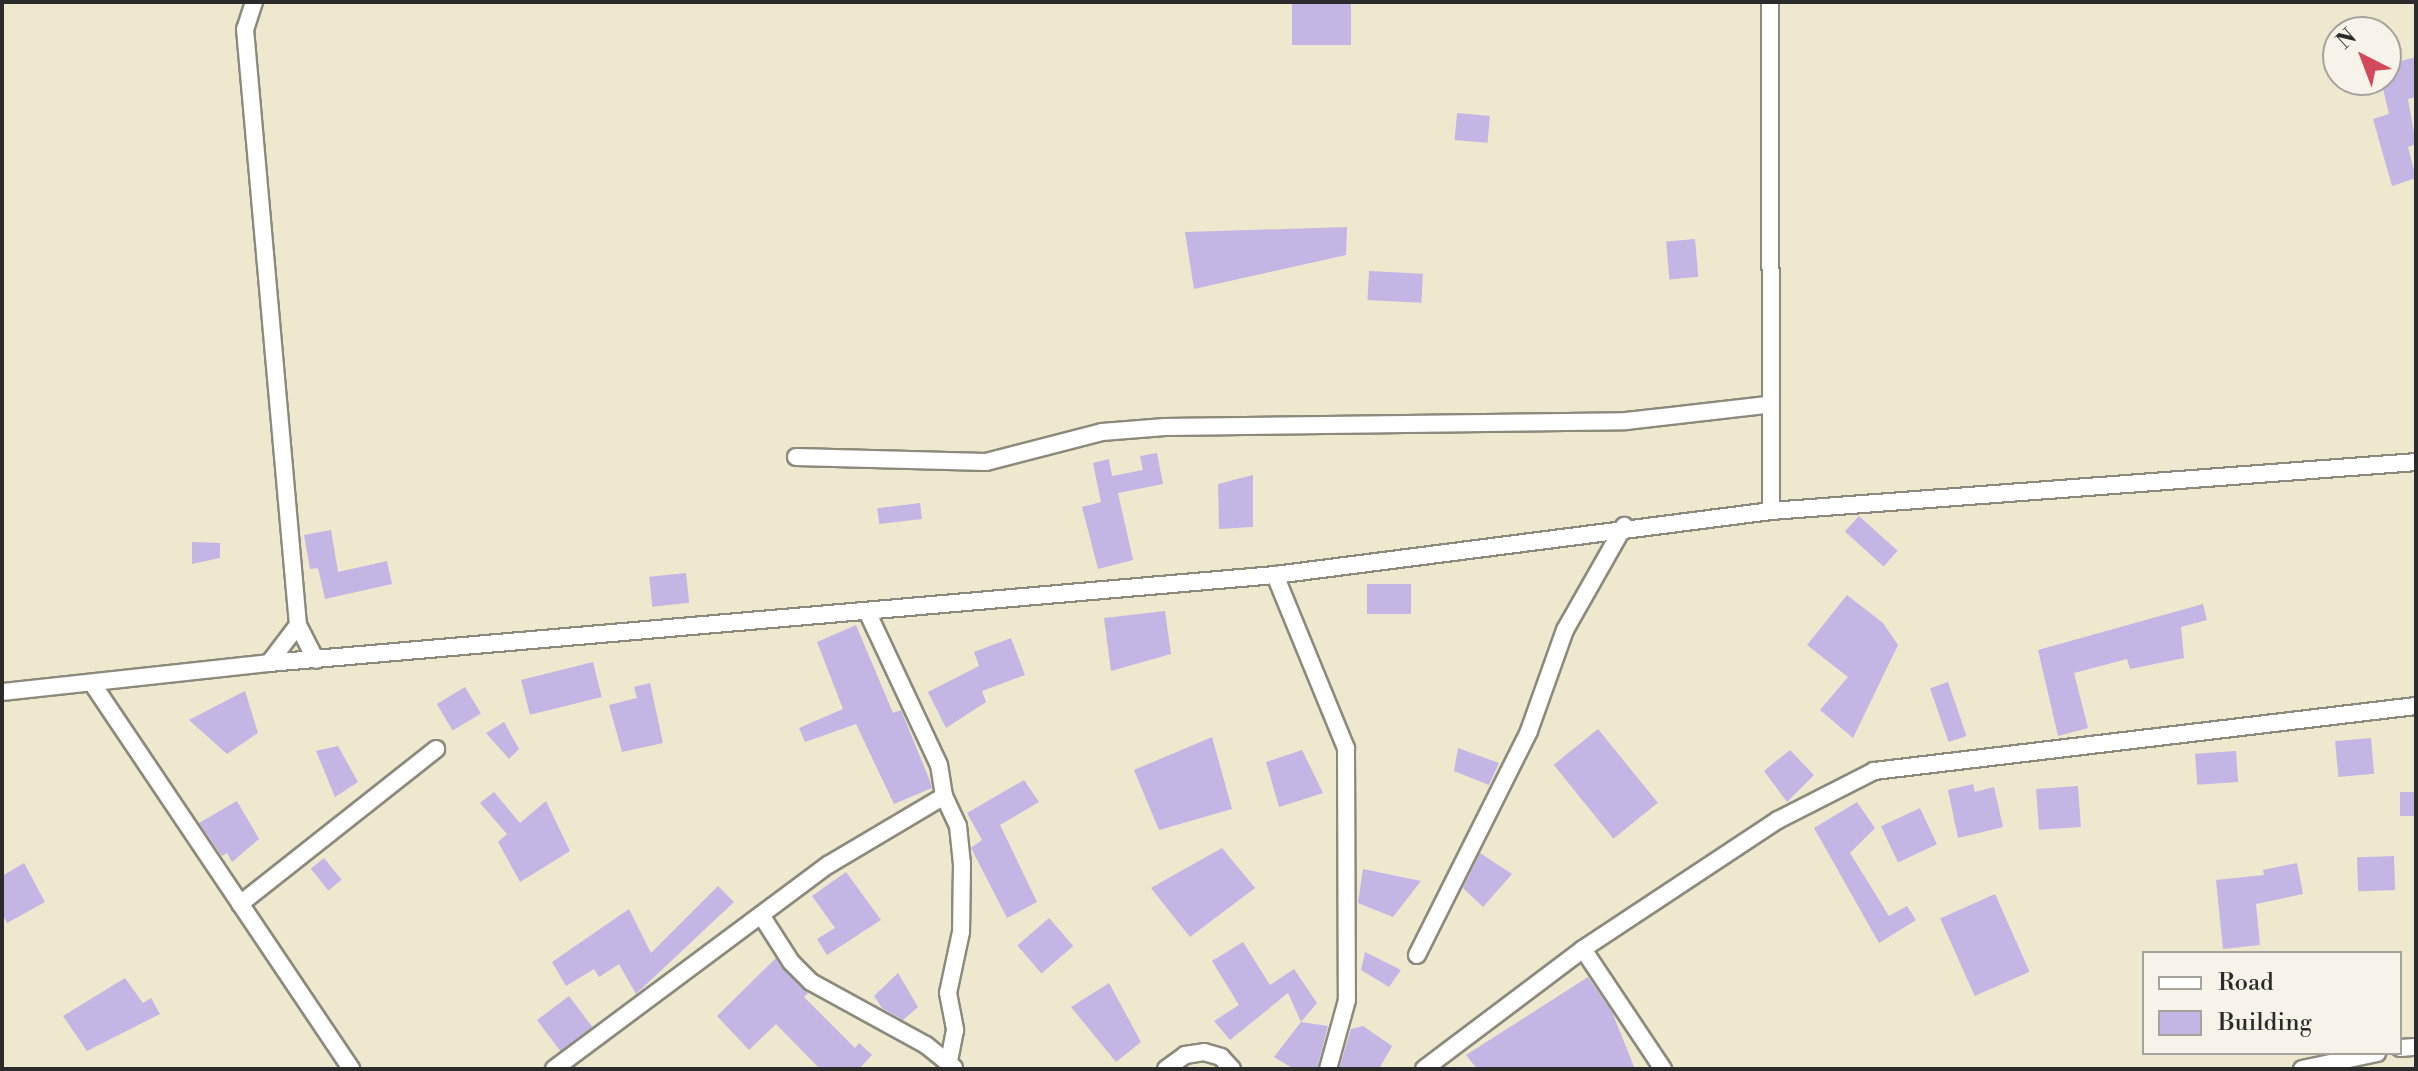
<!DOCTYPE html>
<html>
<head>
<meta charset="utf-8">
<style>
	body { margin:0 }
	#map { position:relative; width:2418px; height:1071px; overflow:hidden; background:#eee8ce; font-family:"Libre Bodoni",serif }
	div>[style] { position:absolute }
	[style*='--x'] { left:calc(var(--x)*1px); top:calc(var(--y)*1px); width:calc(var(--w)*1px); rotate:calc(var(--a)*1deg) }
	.building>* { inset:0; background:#c3b6e4; transform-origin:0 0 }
	.roads { filter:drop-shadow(2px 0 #8c8a7c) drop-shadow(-2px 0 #8c8a7c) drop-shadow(0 2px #8c8a7c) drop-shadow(0 -2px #8c8a7c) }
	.street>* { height:16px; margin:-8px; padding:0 8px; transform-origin:8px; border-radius:8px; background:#fff }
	span { translate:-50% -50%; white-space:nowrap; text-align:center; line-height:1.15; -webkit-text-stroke:6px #f7f3e8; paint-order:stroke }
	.frame { position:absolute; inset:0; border:4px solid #2b2b2b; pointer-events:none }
	.legend { position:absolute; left:2142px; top:951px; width:260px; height:104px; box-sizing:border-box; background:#f7f3e8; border:2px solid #a5a39c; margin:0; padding:10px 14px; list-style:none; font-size:24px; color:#2b2b2b }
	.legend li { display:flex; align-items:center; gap:16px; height:40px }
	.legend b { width:40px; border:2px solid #a5a39c }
	.north { position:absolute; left:2322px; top:16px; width:80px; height:80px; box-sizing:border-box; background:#f7f3e8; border:2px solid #a5a39c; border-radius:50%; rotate:318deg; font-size:22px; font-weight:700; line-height:32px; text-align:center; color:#2b2b2b }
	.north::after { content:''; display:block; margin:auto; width:28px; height:36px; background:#d1495b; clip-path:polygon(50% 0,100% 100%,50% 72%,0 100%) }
</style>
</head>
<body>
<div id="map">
	<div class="building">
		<div style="left:1292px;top:2px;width:59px;height:43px"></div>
		<div style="clip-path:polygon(2416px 57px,2416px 97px,2408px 99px,2416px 144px,2408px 147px,2416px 178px,2392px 186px,2373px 119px,2389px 114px,2381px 80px,2386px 80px,2386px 65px)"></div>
		<div style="left:1457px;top:113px;width:33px;height:27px;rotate:5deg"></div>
		<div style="clip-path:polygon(1347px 227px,1346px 255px,1194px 289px,1185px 232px)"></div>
		<div style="left:1695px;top:239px;width:38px;height:29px;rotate:85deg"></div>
		<div style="left:1369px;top:271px;width:54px;height:29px;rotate:3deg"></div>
		<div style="clip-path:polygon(1157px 453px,1163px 484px,1118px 493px,1133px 560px,1098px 569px,1082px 507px,1101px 502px,1093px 463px,1109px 459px,1112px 476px,1143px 470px,1140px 456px)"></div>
		<div style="clip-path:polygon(1253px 475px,1253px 527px,1219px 529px,1218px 484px)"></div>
		<div style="left:920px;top:503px;width:16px;height:43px;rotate:83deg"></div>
		<div style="left:1859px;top:516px;width:52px;height:21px;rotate:42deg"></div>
		<div style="clip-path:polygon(331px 530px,338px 572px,387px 561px,392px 584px,325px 599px,318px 568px,310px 569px,304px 535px)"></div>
		<div style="clip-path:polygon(192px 542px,220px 543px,220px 558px,192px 564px)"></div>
		<div style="left:686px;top:573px;width:30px;height:37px;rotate:84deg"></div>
		<div style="left:1367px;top:584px;width:44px;height:30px"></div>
		<div style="clip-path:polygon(1847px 595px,1883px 623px,1898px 645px,1853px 738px,1820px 710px,1848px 677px,1807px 645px)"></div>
		<div style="clip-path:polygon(2203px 604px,2207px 620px,2181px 627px,2184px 658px,2130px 669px,2127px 659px,2074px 673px,2088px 728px,2058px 736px,2038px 650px)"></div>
		<div style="clip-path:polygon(1165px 611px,1171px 654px,1111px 671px,1104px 618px)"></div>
		<div style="clip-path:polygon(856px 625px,893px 713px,901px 710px,930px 781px,932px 788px,894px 804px,856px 724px,805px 742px,799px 728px,843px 709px,817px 642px)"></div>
		<div style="clip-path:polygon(1011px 638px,1025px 675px,982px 691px,986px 702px,946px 728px,928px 692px,979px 666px,974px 652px)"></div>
		<div style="left:593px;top:662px;width:36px;height:74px;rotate:76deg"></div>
		<div style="left:1948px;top:682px;width:57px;height:19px;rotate:71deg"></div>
		<div style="clip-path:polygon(650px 683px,663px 743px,622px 752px,609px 705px,637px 698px,634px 687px)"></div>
		<div style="left:465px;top:687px;width:31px;height:33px;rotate:59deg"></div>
		<div style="clip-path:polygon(245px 691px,258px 733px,227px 754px,189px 720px)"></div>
		<div style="clip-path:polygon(504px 722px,519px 749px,509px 759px,486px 733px)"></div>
		<div style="left:1598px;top:729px;width:95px;height:57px;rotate:51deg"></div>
		<div style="clip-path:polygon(1212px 737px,1232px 809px,1159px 830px,1134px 770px)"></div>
		<div style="left:2371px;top:738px;width:36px;height:36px;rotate:85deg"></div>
		<div style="clip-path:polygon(338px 746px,358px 782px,335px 797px,316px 751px)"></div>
		<div style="clip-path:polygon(1458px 748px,1499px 763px,1489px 785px,1454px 771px)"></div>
		<div style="clip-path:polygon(1302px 750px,1323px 793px,1279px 807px,1266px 762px)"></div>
		<div style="clip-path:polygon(1790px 750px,1814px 775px,1787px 802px,1764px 771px)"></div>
		<div style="left:2236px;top:751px;width:31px;height:41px;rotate:86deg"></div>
		<div style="clip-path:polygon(1024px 780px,1039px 802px,1000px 825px,1037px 902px,1007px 918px,971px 848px,982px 840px,967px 813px)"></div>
		<div style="clip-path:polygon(1973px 784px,1975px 792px,1994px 787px,2003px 827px,1958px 838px,1948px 790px)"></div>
		<div style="left:2078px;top:786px;width:41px;height:42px;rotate:86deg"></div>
		<div style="clip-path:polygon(494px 792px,520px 823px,546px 801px,570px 851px,520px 882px,498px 842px,507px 834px,480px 803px)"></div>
		<div style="left:2400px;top:792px;width:16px;height:24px"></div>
		<div style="clip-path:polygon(237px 801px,259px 839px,232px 862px,227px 853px,222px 856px,199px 823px)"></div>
		<div style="clip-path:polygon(1857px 802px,1875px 828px,1850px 853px,1889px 916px,1907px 906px,1916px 920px,1879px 943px,1814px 828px)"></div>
		<div style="left:1920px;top:808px;width:40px;height:43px;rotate:65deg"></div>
		<div style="clip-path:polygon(1222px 848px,1255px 888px,1190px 937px,1151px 888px)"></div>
		<div style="clip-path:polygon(1480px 853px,1512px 874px,1483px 907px,1463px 888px)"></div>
		<div style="left:2394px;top:856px;width:34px;height:37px;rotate:88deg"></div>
		<div style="left:324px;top:858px;width:28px;height:17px;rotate:51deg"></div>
		<div style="clip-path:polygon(24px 863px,45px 902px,7px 923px,2px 913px,2px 876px)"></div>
		<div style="clip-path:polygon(2297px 863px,2303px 894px,2256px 904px,2260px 945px,2223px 949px,2216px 880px,2264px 875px,2263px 870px)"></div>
		<div style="clip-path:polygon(1363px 869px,1421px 881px,1393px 917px,1358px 903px)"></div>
		<div style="clip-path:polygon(846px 872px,881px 920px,827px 955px,817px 939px,835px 928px,812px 896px)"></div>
		<div style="clip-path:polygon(718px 886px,734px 902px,636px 994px,619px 964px,599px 977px,594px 969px,566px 986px,552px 962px,629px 909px,651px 953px)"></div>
		<div style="left:1995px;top:894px;width:85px;height:60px;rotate:66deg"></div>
		<div style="left:1049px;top:918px;width:37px;height:42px;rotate:49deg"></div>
		<div style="clip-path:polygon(1243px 942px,1270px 985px,1294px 969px,1317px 1003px,1301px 1022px,1288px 993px,1230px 1040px,1214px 1021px,1239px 1005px,1212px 961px)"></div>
		<div style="clip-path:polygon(1365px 952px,1401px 970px,1389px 987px,1361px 970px)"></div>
		<div style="clip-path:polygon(776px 958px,808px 993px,804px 997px,855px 1048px,859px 1043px,872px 1055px,859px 1069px,820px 1069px,776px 1024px,749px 1050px,717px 1016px)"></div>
		<div style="clip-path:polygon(898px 973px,918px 1007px,903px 1020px,882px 1008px,874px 996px)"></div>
		<div style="clip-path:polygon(1588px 977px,1612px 1012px,1635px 1069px,1477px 1069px,1466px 1055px)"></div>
		<div style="clip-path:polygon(125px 978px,143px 1003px,151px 998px,160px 1014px,87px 1051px,63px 1016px)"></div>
		<div style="clip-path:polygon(1109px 983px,1141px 1042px,1116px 1062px,1071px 1007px)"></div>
		<div style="left:569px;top:996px;width:39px;height:40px;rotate:53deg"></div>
		<div style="clip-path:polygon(1301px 1022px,1328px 1026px,1317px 1069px,1294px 1069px,1274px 1057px)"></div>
		<div style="clip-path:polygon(1363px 1026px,1392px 1046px,1379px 1069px,1339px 1069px,1351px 1029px)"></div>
	</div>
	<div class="roads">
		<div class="street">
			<div style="--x:254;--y:2;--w:28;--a:108"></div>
			<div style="--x:245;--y:29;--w:598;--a:84.92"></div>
			<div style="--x:298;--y:625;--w:39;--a:63"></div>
			<div style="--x:1770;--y:2;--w:509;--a:89.89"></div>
			<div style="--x:796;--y:457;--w:190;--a:1.5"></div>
			<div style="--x:986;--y:462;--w:120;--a:-14.5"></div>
			<div style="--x:1102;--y:432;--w:63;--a:-4.5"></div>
			<div style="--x:1165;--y:427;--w:461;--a:-0.7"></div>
			<div style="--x:1626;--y:421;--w:142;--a:-6.5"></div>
			<div style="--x:1275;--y:575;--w:187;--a:67.7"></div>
			<div style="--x:1346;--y:748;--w:252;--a:89.8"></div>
			<div style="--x:1347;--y:1000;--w:72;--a:105.4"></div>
			<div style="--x:269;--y:663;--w:48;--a:-52.7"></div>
			<div style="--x:92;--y:683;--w:465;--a:56.1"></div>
			<div style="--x:2;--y:692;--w:269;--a:-6.2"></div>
			<div style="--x:269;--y:663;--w:1010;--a:-5"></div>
			<div style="--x:1275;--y:575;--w:500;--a:-7.35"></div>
			<div style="--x:1771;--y:511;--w:647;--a:-4.34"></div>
			<div style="--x:944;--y:796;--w:33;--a:65"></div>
			<div style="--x:958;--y:826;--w:37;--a:84"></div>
			<div style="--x:962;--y:863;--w:69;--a:90.8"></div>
			<div style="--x:961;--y:932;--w:62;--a:102"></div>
			<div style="--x:948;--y:993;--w:38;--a:79"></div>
			<div style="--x:955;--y:1030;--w:33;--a:101"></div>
			<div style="--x:240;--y:904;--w:250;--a:-38.3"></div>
			<div style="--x:761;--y:915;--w:56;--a:57.4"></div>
			<div style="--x:791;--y:962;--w:28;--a:45"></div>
			<div style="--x:811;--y:982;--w:131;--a:28.7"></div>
			<div style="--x:926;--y:1045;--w:36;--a:39"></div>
			<div style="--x:1583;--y:949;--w:144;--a:56.3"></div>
			<div style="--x:1417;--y:955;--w:250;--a:-63.4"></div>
			<div style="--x:1529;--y:731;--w:107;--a:-70.4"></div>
			<div style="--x:1565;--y:630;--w:120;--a:-60.4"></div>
			<div style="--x:2400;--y:1048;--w:16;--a:-4"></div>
			<div style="--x:554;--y:1069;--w:342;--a:-36.7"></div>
			<div style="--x:828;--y:865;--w:135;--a:-30.7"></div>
			<div style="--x:944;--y:796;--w:31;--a:-99"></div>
			<div style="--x:939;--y:765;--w:170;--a:-115.1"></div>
			<div style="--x:1166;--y:1069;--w:24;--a:-36"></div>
			<div style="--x:1185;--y:1055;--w:19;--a:-9"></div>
			<div style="--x:1204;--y:1052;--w:18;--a:16"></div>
			<div style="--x:1221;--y:1057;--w:16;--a:47"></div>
			<div style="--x:1424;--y:1069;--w:199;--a:-37"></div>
			<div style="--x:1583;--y:949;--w:234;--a:-33.5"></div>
			<div style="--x:1778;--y:820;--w:108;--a:-27"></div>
			<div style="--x:1874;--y:771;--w:546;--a:-6.84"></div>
			<div style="--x:2302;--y:1069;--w:77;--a:-12"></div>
		</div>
	</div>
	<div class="frame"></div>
	<ul class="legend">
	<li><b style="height:10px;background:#fff"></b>Road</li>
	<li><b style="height:22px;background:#c3b6e4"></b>Building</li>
	</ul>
	<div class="north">N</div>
</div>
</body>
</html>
